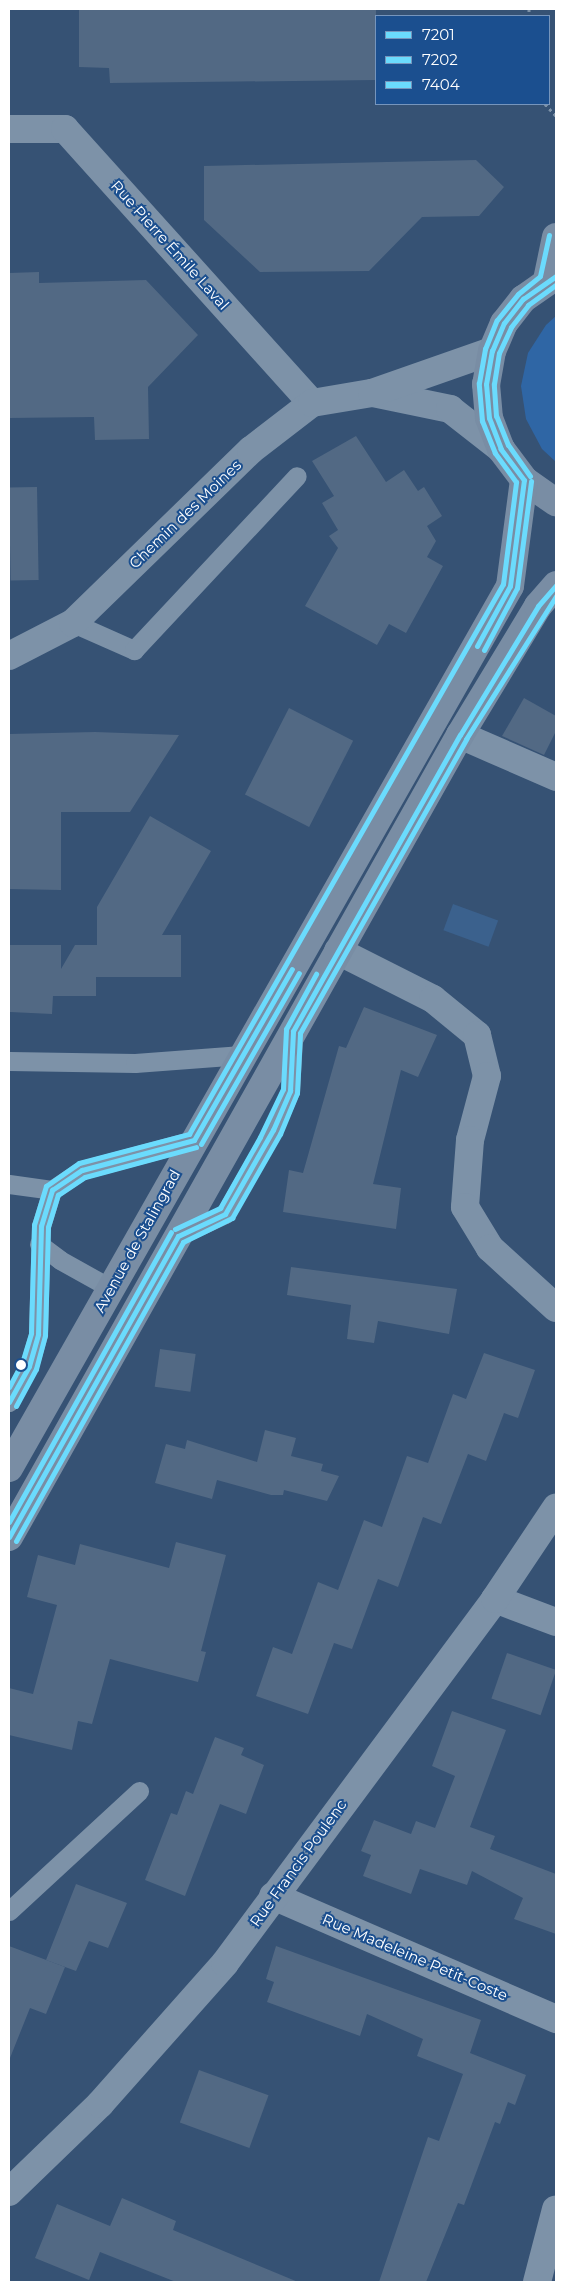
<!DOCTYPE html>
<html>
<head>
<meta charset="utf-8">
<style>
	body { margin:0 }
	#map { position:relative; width:565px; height:2291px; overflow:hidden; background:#365274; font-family:Montserrat,sans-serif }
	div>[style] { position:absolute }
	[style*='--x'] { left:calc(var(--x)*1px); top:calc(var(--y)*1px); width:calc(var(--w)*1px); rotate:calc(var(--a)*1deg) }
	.green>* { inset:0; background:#2f66a5 }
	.water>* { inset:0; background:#3b618d; transform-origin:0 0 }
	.building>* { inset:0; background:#526984; transform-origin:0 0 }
	.path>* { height:3px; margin-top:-1.5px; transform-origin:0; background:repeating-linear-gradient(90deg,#7d92a8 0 2.5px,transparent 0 6.5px) }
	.lane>* { height:19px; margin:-9.5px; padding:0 9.5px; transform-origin:9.5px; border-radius:9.5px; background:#7d92a8 }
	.street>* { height:28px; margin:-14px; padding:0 14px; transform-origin:14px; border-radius:14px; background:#7d92a8 }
	.secondary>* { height:28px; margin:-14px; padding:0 14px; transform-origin:14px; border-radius:14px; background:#798da4 }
	.bus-1>* { height:5px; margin:-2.5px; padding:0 2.5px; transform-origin:2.5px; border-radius:2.5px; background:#6bdbfd }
	.bus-2>* { height:5px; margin:-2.5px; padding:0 2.5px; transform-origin:2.5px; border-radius:2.5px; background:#6bdbfd }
	.bus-3>* { height:5px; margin:-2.5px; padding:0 2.5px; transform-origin:2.5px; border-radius:2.5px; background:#6bdbfd }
	.dots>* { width:14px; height:14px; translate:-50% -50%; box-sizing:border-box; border:2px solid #1b4f8f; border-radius:50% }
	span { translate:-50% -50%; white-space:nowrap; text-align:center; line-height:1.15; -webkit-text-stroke:4px #1b4f8f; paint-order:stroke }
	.street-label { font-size:15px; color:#fff }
	.frame { position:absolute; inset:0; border:10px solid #fff; pointer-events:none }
	.legend { position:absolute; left:375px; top:15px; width:175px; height:90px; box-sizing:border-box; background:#1b4f8f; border:1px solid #7695bc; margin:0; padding:6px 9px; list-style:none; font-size:15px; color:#fff }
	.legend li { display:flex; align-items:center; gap:10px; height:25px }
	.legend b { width:25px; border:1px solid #7695bc }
</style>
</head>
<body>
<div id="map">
	<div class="green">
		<div style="clip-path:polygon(556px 316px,556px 462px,542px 449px,526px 419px,521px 386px,528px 353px,546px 325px)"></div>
	</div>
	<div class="water">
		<div style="left:453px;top:904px;width:48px;height:28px;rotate:20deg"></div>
	</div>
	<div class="building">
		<div style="clip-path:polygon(79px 9px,376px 9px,376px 80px,110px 83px,109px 68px,79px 67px)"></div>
		<div style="clip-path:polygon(476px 160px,504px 187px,479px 216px,422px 217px,369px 271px,260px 272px,204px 220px,204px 166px)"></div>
		<div style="clip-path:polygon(39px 272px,39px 283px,146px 280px,198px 335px,148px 387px,149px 439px,95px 440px,94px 417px,9px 418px,9px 273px)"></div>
		<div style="clip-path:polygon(356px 436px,386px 482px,404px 470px,418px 491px,424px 487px,442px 516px,427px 526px,436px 541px,427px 557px,443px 566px,406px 633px,389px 624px,377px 645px,305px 606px,338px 548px,329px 536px,338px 530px,322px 503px,334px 496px,312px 461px)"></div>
		<div style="left:37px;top:487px;width:93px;height:28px;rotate:89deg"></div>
		<div style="clip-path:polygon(524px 698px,556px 716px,556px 731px,544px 755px,502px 736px)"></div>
		<div style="left:289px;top:708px;width:72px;height:97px;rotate:27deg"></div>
		<div style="clip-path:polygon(95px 732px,179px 735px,130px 812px,61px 812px,61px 890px,9px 889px,9px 734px)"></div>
		<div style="clip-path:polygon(150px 816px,211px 851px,162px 935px,181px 935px,181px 977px,96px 977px,96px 996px,53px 996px,52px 1014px,10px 1012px,9px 945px,61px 945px,61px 969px,75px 945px,97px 945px,97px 907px)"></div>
		<div style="clip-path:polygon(364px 1007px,437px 1035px,418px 1077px,401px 1070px,373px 1184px,401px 1188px,396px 1229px,283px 1212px,289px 1170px,303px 1173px,339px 1046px,346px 1048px)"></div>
		<div style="clip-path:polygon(291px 1267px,457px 1289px,449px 1334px,378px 1321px,374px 1343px,347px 1339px,351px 1305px,287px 1295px)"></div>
		<div style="left:160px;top:1349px;width:36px;height:38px;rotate:8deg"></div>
		<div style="clip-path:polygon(484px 1353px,535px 1370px,518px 1418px,504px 1413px,486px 1461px,468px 1454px,441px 1524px,423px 1517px,398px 1587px,378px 1579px,352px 1649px,334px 1643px,308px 1714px,256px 1696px,273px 1647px,292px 1654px,318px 1582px,338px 1590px,364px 1520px,382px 1527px,407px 1456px,428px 1463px,453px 1394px,466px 1399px)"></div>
		<div style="clip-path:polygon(265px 1430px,296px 1438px,291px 1456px,323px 1464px,321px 1471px,339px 1476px,327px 1501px,284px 1490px,283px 1495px,271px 1495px,217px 1480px,212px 1499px,155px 1483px,166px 1444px,185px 1449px,187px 1440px,257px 1462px)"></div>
		<div style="clip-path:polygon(176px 1542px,226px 1555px,201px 1651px,206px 1652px,198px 1682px,110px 1659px,92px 1724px,78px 1721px,72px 1750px,9px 1735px,9px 1688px,33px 1694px,57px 1605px,27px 1597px,38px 1555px,75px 1565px,80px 1544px,169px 1568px)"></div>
		<div style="left:507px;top:1653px;width:52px;height:48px;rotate:19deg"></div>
		<div style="clip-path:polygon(452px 1711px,506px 1730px,470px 1827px,495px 1836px,490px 1849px,556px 1874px,556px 1934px,514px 1919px,523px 1898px,472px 1871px,467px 1885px,420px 1869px,411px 1894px,363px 1876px,371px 1855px,361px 1851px,374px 1820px,411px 1834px,416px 1821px,435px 1828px,455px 1776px,432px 1766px)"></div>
		<div style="clip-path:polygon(215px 1737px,244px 1748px,241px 1755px,264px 1765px,246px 1814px,220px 1804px,185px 1896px,145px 1880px,171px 1813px,177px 1815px,186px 1791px,193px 1794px)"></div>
		<div style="clip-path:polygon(76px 1884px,127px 1903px,108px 1948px,89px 1941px,76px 1971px,46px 1960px)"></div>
		<div style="clip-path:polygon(9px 1946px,65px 1967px,46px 2014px,30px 2008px,10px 2058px)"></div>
		<div style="clip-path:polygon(276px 1946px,481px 2020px,470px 2053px,526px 2075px,515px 2105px,508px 2102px,500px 2124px,495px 2122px,464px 2205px,458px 2203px,426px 2282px,379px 2282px,428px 2137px,439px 2141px,463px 2074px,417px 2056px,423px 2039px,367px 2014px,360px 2036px,267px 2002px,274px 1982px,266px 1979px)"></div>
		<div style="left:199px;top:2070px;width:74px;height:56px;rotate:20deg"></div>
		<div style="clip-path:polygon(122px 2198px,176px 2221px,173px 2230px,298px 2282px,176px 2282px,100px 2252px,89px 2280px,35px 2258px,57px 2204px,110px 2226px)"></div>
	</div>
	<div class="path">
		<div style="--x:529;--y:9;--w:7;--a:90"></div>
		<div style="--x:545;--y:104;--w:16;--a:47"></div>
	</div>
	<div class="lane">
		<div style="--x:73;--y:623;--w:67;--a:23.9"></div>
		<div style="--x:134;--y:650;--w:238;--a:-46.9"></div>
		<div style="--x:9;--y:1061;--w:126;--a:0.9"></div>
		<div style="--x:135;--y:1063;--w:107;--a:-4.3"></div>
		<div style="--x:9;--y:1184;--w:43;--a:7.9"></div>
		<div style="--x:178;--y:1236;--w:52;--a:-25.1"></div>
		<div style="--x:225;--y:1214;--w:97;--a:-60.3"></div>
		<div style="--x:273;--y:1130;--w:43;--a:-66.4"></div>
		<div style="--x:290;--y:1091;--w:52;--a:-86.7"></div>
		<div style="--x:39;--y:1244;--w:26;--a:37"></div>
		<div style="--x:60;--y:1260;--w:57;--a:29.2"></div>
		<div style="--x:9;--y:1402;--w:41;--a:-60.9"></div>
		<div style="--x:29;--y:1366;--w:33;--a:-74"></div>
		<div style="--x:38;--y:1334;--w:108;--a:-88.4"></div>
		<div style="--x:41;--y:1226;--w:38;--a:-73"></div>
		<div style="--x:52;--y:1190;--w:36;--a:-34"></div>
		<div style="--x:82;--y:1170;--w:116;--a:-15"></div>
		<div style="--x:9;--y:1911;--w:177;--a:-42.7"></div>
	</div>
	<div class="street">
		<div style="--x:9;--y:129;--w:56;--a:0"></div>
		<div style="--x:65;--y:129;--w:369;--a:48"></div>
		<div style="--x:373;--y:393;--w:79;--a:11.7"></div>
		<div style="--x:450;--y:409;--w:65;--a:38.1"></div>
		<div style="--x:9;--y:656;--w:72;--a:-27.3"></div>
		<div style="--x:73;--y:623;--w:248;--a:-44.2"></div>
		<div style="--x:251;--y:450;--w:77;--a:-37.6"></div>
		<div style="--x:312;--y:403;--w:61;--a:-9.5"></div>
		<div style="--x:372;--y:393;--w:127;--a:-19.3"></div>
		<div style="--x:460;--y:735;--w:105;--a:23.6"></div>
		<div style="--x:338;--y:951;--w:106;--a:26.8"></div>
		<div style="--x:433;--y:999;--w:57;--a:39.3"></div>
		<div style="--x:477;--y:1035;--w:42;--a:76.3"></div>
		<div style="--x:487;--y:1076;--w:66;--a:104.9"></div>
		<div style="--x:470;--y:1140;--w:67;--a:94.3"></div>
		<div style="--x:465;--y:1207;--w:48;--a:58.6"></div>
		<div style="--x:490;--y:1248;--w:89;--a:42.3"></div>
		<div style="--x:495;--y:1599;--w:65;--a:20.7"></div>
		<div style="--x:273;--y:1896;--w:309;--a:23.5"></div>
		<div style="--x:9;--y:2192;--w:127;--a:-44"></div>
		<div style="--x:100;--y:2104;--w:188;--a:-48.4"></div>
		<div style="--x:225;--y:1963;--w:453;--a:-53.4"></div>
		<div style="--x:495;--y:1599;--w:110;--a:-56.2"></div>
		<div style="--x:537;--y:2282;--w:75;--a:-75.4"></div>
	</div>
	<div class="secondary">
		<div style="--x:556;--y:276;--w:40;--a:145.1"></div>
		<div style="--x:523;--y:299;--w:31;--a:128"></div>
		<div style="--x:504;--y:323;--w:30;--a:113"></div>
		<div style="--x:492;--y:351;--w:34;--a:100"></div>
		<div style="--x:486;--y:384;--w:34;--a:85"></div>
		<div style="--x:489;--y:418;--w:33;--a:69"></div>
		<div style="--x:501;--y:449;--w:39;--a:53"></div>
		<div style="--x:524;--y:480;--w:39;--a:35"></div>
		<div style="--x:547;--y:280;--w:44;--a:-78.2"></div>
		<div style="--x:9;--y:1468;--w:1014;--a:-60.4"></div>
		<div style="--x:510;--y:586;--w:107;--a:-82.5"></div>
		<div style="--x:9;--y:1537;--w:920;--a:-60.65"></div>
		<div style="--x:460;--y:735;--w:151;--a:-58.8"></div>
		<div style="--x:538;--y:606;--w:28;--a:-49"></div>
	</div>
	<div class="bus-1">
		<div style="--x:524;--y:480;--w:39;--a:-127"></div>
		<div style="--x:501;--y:449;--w:33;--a:-111"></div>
		<div style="--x:489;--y:418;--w:34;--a:-95"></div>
		<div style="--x:486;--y:384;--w:34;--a:-80"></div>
		<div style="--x:492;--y:351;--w:30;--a:-67"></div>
		<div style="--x:504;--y:323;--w:31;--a:-52"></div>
		<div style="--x:523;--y:299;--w:40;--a:-34.9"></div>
		<div style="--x:477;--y:646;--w:68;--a:-61.2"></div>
		<div style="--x:510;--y:586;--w:107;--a:-82.5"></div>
		<div style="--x:194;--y:1140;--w:197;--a:-60.2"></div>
		<div style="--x:178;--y:1236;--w:52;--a:-25.1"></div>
		<div style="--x:225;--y:1214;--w:97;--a:-60.3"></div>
		<div style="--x:273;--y:1130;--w:43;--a:-66.4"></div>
		<div style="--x:290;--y:1091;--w:60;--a:-87.1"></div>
		<div style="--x:293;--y:1031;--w:340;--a:-60.6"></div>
		<div style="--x:460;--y:735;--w:151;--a:-58.8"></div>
		<div style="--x:538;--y:606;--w:28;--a:-49"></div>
		<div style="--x:9;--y:1402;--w:41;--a:-60.9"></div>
		<div style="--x:29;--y:1366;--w:33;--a:-74"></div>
		<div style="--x:38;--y:1334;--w:108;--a:-88.4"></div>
		<div style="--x:41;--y:1226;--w:38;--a:-73"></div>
		<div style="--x:52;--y:1190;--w:36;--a:-34"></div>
		<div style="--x:82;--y:1170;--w:116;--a:-15"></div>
		<div style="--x:9;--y:1537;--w:345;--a:-60.7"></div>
	</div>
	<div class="bus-2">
		<div style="--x:530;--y:476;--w:38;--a:-125"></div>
		<div style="--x:508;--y:445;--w:31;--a:-112"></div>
		<div style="--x:496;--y:416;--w:32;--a:-94"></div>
		<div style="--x:494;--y:384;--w:31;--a:-81"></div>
		<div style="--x:499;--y:353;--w:29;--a:-65"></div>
		<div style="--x:511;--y:327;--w:28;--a:-52"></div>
		<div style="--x:528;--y:305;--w:34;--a:-36"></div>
		<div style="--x:484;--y:650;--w:70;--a:-62"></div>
		<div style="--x:517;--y:588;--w:108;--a:-82.5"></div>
		<div style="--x:201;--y:1144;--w:197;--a:-60.2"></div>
		<div style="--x:16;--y:1406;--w:42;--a:-61.6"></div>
		<div style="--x:36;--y:1369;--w:35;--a:-75"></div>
		<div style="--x:45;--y:1335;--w:108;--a:-88.4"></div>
		<div style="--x:48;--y:1227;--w:34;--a:-73"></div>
		<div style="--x:58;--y:1195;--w:32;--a:-34"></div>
		<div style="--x:85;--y:1177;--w:115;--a:-15.1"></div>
		<div style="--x:16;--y:1541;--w:342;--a:-60.8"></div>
		<div style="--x:183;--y:1242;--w:55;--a:-26.1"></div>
		<div style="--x:232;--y:1218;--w:97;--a:-60.3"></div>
		<div style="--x:280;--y:1134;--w:44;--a:-67.5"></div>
		<div style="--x:297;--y:1093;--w:60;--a:-87.1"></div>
		<div style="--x:300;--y:1033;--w:338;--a:-60.5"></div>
		<div style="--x:466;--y:739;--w:169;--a:-57.8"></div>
	</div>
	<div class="bus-3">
		<div style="--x:175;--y:1229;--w:50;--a:-25"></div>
		<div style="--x:220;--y:1208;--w:81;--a:-60.6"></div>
		<div style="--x:260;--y:1137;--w:53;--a:-64.4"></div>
		<div style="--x:283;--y:1089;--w:60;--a:-87.1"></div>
		<div style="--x:286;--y:1029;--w:63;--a:-61.4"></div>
		<div style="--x:9;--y:1387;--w:27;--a:-62"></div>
		<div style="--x:22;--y:1363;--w:31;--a:-73"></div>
		<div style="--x:31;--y:1333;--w:108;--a:-88.4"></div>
		<div style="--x:34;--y:1225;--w:41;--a:-72.9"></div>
		<div style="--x:46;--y:1186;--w:40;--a:-34.9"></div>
		<div style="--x:79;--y:1163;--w:114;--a:-14.8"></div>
		<div style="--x:189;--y:1134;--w:633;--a:-60.28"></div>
		<div style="--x:503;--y:584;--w:103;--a:-82.7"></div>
		<div style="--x:516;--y:482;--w:36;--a:-126"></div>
		<div style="--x:495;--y:453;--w:35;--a:-112"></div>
		<div style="--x:482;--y:421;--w:38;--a:-95"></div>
		<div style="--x:479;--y:383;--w:35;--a:-80"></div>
		<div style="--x:485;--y:349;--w:31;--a:-68"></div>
		<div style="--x:497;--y:320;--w:33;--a:-51"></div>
		<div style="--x:518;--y:294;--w:28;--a:-39"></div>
		<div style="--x:540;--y:276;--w:42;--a:-77.6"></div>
		<div style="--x:9;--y:1522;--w:332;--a:-60.8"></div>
	</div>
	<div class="dots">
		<div style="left:21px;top:1365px;background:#fff"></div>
	</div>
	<div class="street-label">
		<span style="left:170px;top:245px;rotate:48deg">Rue Pierre Émile Laval</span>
		<span style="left:185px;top:514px;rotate:-44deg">Chemin des Moines</span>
		<span style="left:137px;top:1241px;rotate:-61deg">Avenue de Stalingrad</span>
		<span style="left:298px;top:1863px;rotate:-54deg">Rue Francis Poulenc</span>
		<span style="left:415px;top:1957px;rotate:23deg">Rue Madeleine Petit-Coste</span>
	</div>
	<div class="frame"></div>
	<ul class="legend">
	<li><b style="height:6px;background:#6bdbfd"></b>7201</li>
	<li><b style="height:6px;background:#6bdbfd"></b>7202</li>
	<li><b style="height:6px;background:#6bdbfd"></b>7404</li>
	</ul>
</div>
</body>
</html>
